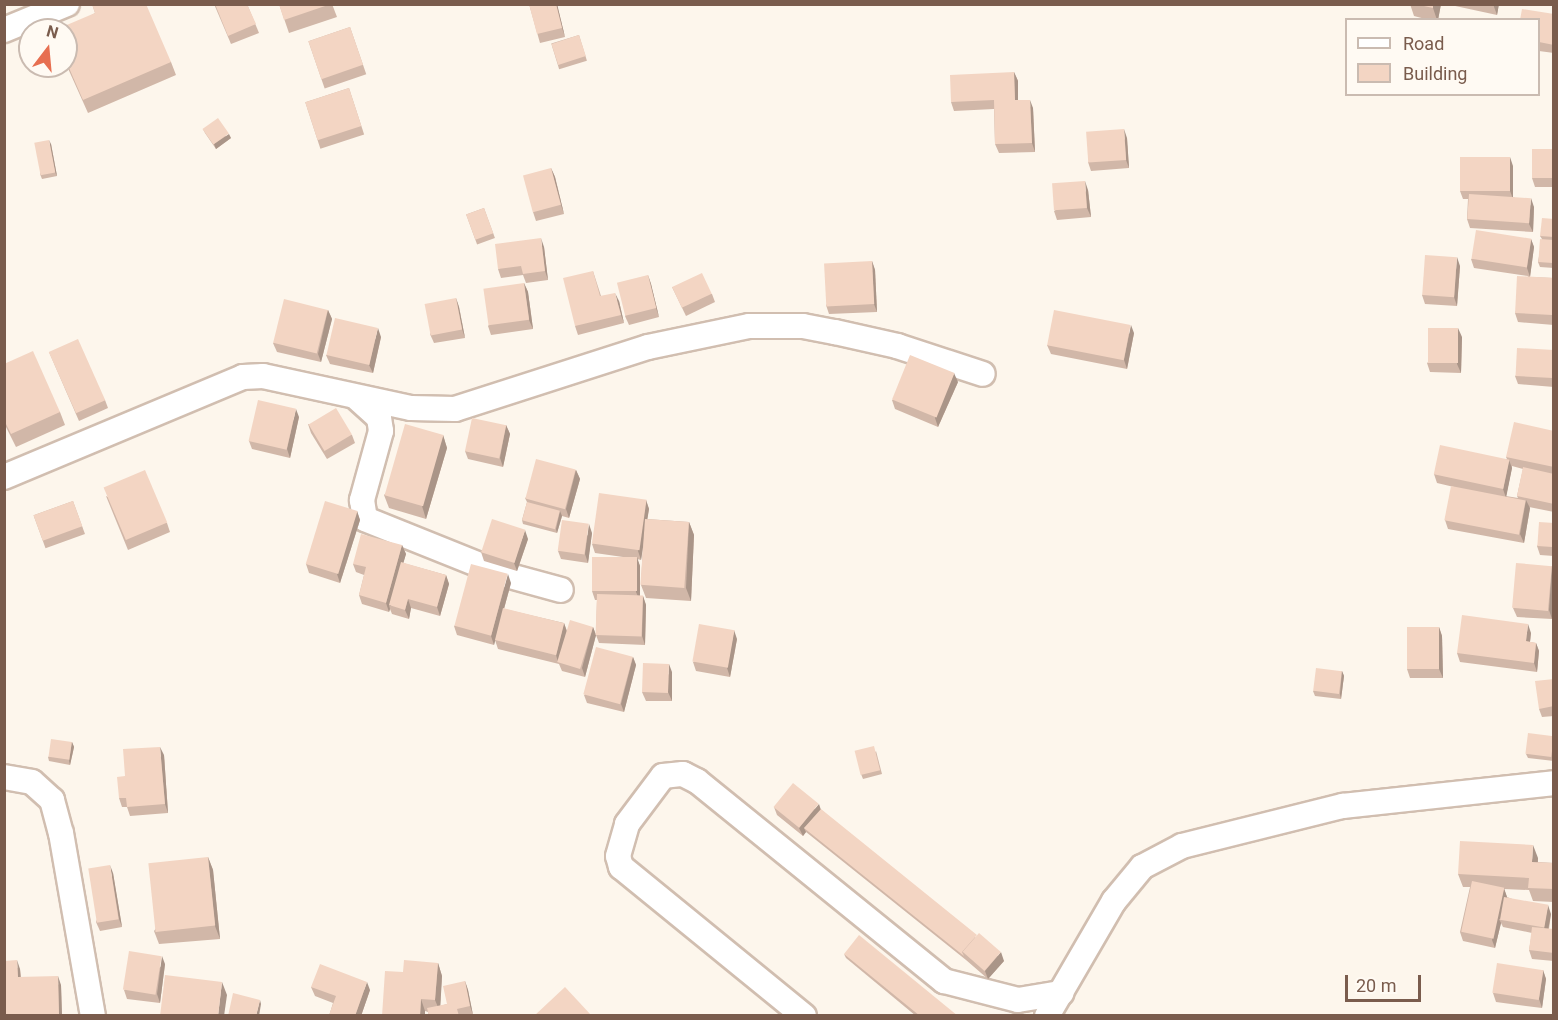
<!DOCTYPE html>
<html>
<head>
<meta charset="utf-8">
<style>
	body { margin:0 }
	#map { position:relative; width:1558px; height:1020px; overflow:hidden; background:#fdf6ec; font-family:Roboto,sans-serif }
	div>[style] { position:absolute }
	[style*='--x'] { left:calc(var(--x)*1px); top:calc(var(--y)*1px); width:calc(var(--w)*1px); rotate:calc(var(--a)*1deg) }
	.roads { filter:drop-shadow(2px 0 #d1beb0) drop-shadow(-2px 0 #d1beb0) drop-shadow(0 2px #d1beb0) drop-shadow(0 -2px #d1beb0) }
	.minor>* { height:24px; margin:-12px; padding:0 12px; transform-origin:12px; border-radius:12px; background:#fff }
	.wall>* { inset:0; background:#d1b7a8; transform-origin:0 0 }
	.shaded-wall>* { inset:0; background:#aa9588 }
	.building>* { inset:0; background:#f3d5c3; transform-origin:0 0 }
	span { translate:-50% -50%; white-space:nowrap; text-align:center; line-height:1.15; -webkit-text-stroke:4.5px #fffaf3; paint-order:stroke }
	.frame { position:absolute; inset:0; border:6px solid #7a5c4d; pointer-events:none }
	.legend { position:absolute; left:1345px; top:18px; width:195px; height:78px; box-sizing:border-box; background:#fffaf3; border:2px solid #cabbb1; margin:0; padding:8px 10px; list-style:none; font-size:18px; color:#7a5c4d }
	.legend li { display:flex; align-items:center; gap:12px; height:30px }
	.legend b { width:30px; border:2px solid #cabbb1 }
	.north { position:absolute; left:18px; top:18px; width:60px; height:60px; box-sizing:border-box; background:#fffaf3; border:2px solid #cabbb1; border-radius:50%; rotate:16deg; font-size:16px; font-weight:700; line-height:24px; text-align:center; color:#7a5c4d }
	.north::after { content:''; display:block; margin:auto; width:21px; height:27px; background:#e76f51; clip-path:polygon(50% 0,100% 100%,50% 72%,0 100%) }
	.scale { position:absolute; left:1345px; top:975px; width:76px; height:27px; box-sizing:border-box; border:3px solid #7a5c4d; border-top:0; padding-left:8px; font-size:18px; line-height:21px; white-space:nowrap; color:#7a5c4d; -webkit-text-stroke:4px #fffaf3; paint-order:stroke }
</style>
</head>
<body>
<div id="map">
	<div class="roads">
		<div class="minor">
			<div style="--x:4;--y:30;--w:68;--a:-22.4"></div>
			<div style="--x:356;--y:397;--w:31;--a:42"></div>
			<div style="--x:379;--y:418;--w:13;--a:81"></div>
			<div style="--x:381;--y:431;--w:72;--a:105.4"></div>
			<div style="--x:362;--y:500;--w:19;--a:81"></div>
			<div style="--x:365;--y:519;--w:144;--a:21.9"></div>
			<div style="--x:499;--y:573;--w:64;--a:15.3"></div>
			<div style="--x:4;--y:477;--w:259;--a:-22.7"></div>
			<div style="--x:243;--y:377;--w:20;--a:-3"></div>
			<div style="--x:263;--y:376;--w:151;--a:12.2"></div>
			<div style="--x:411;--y:408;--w:44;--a:1.3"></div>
			<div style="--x:455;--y:409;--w:203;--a:-17.8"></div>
			<div style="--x:648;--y:347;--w:103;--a:-11.7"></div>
			<div style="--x:749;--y:326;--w:54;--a:0"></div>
			<div style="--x:803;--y:326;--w:33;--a:11"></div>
			<div style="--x:835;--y:332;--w:64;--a:12.7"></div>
			<div style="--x:897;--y:346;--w:90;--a:18"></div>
			<div style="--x:4;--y:777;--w:28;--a:10"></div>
			<div style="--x:32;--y:782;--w:27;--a:42"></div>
			<div style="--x:52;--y:800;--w:34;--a:75"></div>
			<div style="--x:61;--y:833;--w:186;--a:80.1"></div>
			<div style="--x:804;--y:1016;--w:236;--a:-140.8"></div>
			<div style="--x:621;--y:867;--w:11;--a:-105"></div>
			<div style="--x:618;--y:856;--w:33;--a:-74"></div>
			<div style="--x:627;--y:824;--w:60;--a:-53.1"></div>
			<div style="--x:663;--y:776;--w:20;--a:-6"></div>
			<div style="--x:683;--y:774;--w:16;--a:27"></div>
			<div style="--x:697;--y:781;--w:318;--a:39"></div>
			<div style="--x:944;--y:981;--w:76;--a:14.4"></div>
			<div style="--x:1018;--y:1000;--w:44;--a:-9.2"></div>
			<div style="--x:1047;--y:1016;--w:133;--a:-59.8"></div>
			<div style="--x:1114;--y:901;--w:44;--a:-50.5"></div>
			<div style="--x:1142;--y:867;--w:45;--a:-27.7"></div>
			<div style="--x:1182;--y:846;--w:166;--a:-14"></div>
			<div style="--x:1343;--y:806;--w:212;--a:-6.2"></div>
		</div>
	</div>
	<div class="wall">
		<div style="clip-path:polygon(92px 4px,171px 62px,176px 75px,88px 113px,66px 64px,66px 30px,95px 13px)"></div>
		<div style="clip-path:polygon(214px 4px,247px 4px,259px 33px,231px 44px)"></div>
		<div style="clip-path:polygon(279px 4px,332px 4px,337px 17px,289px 33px)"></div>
		<div style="clip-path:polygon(529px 4px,557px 4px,565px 37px,540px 43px)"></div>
		<div style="clip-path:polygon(1410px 4px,1441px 4px,1438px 20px,1429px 20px,1414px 16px)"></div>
		<div style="clip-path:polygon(1446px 4px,1499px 4px,1497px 15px)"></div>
		<div style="clip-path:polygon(1554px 14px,1554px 53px,1539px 51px,1539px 20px)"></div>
		<div style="left:350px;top:27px;width:50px;height:44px;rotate:71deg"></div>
		<div style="left:579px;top:35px;width:27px;height:29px;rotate:73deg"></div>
		<div style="clip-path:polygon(1014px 72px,1018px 81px,1018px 100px,1033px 108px,1035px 152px,999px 153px,995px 144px,994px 109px,954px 111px,951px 102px)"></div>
		<div style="left:349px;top:88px;width:49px;height:46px;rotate:72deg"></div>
		<div style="clip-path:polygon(203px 129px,231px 138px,216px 149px,205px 133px)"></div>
		<div style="clip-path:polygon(1127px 138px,1129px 168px,1091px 171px,1088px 162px)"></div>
		<div style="clip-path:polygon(51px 144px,57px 176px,42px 179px,40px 174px)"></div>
		<div style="clip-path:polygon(1554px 149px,1554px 187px,1535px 187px,1532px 178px)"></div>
		<div style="clip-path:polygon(1513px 166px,1513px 197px,1534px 207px,1533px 232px,1470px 228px,1467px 219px,1468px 199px,1463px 199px,1460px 191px)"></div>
		<div style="clip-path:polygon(551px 168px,555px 177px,564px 214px,536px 221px,533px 212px)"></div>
		<div style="clip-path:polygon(1088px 190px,1091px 217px,1057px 220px,1054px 211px)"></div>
		<div style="left:484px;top:208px;width:32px;height:19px;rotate:70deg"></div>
		<div style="clip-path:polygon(1554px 219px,1554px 268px,1540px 267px,1538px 262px,1542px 239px,1540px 236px)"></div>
		<div style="clip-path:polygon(1531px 239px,1534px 247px,1530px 277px,1554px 278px,1554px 325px,1518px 322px,1515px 313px,1528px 276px,1474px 268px,1471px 259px)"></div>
		<div style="clip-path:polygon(544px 247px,548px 280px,526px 283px,523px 275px,501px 278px,498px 269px)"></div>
		<div style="clip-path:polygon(872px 261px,875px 270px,877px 312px,829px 314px,826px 305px)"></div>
		<div style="clip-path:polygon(1460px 266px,1457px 306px,1425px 304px,1422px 295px)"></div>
		<div style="clip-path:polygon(593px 271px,601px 296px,619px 301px,624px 323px,578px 335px,575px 326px)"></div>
		<div style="clip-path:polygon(648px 275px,651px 284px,659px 317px,629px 325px,625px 316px)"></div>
		<div style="clip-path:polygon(524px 283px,528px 292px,533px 329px,491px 335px,488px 326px)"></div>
		<div style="clip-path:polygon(672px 287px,712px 294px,715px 302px,686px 316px)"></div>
		<div style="clip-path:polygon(456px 298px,459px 307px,465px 338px,434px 343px,430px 334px)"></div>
		<div style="clip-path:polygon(328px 310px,332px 319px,321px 362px,277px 352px,273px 343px)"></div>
		<div style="clip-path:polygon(1134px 333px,1127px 369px,1051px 354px,1047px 345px)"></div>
		<div style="clip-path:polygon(381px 337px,373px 373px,330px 364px,326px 355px)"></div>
		<div style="clip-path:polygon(1462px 337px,1461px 373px,1430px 372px,1427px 363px)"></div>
		<div style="clip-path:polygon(1554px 350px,1554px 387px,1518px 384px,1515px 376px)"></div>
		<div style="clip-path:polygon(49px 352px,105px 400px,108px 408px,79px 421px)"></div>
		<div style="clip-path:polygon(4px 364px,60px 412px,65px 425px,16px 447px,4px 423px)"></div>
		<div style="clip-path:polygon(958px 382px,938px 427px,895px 409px,892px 400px)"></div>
		<div style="clip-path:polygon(299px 417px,290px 458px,252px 449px,249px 441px)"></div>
		<div style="clip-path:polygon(308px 424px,352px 435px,355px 443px,327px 459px,311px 433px)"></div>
		<div style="clip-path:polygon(506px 425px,510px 434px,503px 467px,468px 459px,465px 451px)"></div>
		<div style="clip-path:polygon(evenodd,1554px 431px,1554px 512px,1529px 507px,1530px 508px,1524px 543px,1448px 529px,1445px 520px,1454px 487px,1437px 483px,1434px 474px,1507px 459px,1506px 457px,1554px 431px,1512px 466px,1523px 469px,1517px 496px,1518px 498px,1506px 496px,1512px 468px,1512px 466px)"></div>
		<div style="clip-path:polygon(443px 435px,447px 448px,426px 519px,389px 508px,384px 495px)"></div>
		<div style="clip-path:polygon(576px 470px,580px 479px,569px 518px,562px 516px,557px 533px,523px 524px,522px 520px,527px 502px,525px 498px)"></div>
		<div style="clip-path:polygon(106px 496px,167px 523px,170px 532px,128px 550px)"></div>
		<div style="clip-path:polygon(646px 500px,649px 509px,647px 519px,689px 522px,694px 535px,691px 601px,646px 598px,641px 585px,643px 546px,641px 560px,637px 559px,640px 566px,640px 596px,643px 596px,646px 605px,645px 645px,599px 643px,596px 635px,597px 600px,595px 600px,592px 591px,623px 557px,595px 553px,592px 544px)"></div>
		<div style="left:73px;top:501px;width:35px;height:42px;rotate:70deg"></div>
		<div style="clip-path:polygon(357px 511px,360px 520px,340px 583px,309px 573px,306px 564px)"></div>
		<div style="clip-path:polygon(1554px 523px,1554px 556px,1540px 555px,1537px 546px)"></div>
		<div style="clip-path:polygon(592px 533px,588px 563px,561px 559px,558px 551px)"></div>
		<div style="clip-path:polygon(528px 539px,517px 571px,484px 561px,481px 552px)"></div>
		<div style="clip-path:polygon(402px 545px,406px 554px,403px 563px,446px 575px,449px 584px,440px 616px,411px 608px,409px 619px,392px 614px,390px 609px,389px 612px,362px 604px,359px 595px,364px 575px,356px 572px,353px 564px)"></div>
		<div style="clip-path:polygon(1552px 566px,1554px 570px,1552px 619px,1517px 617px,1513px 608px)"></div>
		<div style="clip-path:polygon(511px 583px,504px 609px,564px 623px,567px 631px,593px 627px,596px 635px,585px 677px,562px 671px,559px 664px,498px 649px,495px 640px,494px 645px,457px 635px,454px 626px)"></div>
		<div style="clip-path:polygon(1439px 627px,1442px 636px,1443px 678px,1410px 678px,1407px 669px)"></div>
		<div style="clip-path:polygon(1531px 633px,1530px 642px,1536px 643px,1539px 651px,1537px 672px,1460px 662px,1457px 653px)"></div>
		<div style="clip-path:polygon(737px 639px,730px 677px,696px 671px,693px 662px)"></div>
		<div style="clip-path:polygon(633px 657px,636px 665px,624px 712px,587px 703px,584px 695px)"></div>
		<div style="clip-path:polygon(1342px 671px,1344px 676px,1341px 699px,1315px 696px,1313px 691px)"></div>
		<div style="clip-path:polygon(672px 672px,672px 701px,646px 701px,642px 692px)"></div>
		<div style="clip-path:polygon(1554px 679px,1554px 716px,1542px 717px,1539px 709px)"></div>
		<div style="clip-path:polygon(1554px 736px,1554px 761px,1528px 758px,1526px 754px)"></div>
		<div style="clip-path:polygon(72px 742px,74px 747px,70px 765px,49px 761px,48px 757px)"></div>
		<div style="clip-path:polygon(876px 751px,882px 774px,863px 779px,861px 774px)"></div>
		<div style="clip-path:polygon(164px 755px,168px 813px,130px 816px,127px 807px,122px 807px,119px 798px,125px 776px)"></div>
		<div style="clip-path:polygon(774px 807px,820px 809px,1004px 961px,988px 979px,966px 960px,806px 832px,803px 836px,777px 815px)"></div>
		<div style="clip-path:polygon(208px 857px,213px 870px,220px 939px,159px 944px,154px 931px)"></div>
		<div style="clip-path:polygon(1538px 858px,1538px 862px,1554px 863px,1554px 902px,1533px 901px,1529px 890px,1504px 889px,1507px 897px,1551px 914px,1549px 929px,1554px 929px,1554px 961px,1532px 959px,1529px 950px,1532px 933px,1503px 927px,1501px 923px,1495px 948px,1463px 941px,1460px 932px,1470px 887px,1463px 887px,1458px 874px)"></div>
		<div style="clip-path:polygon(113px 873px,122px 927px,100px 931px,96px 922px)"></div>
		<div style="clip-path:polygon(844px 954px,958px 1016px,916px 1016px,846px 958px)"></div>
		<div style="clip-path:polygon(4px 961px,20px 969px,21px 977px,61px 985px,62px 1016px,4px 1016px)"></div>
		<div style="clip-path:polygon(438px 963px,442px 976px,440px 1006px,447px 1004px,465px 981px,468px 990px,473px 1015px,429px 1016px,428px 1012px,425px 1011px,425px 1016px,382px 1016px,403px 972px)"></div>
		<div style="clip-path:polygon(165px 964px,160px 1003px,127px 999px,124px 990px)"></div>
		<div style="clip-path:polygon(1543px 970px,1546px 979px,1542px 1008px,1496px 1002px,1493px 993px)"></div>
		<div style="clip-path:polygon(311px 987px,370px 990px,361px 1016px,329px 1016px,333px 1003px,315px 996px)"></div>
	</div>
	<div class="shaded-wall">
		<div style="clip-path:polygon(556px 4px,557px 4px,565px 37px,562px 28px)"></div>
		<div style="clip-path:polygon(1433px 4px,1441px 4px,1438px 20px,1437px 20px,1433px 8px)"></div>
		<div style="clip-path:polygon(1493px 4px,1499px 4px,1497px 15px)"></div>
		<div style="clip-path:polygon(1014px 72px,1018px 81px,1018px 109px,1015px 100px)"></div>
		<div style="clip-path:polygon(1030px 100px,1033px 108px,1035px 152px,1032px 143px)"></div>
		<div style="clip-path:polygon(1124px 129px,1127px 138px,1129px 168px,1126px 160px)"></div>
		<div style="clip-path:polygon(229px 134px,231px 138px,216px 149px,214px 144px)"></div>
		<div style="clip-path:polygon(49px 140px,51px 144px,57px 176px,55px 172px)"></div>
		<div style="clip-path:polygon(1510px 157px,1513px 166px,1513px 199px,1510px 191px)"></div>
		<div style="clip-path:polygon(551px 168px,555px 177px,564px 214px,561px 205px)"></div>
		<div style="clip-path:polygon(1085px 181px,1088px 190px,1091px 217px,1087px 208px)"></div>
		<div style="clip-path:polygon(1531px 198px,1534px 207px,1533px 232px,1529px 224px)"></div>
		<div style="clip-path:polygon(541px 238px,544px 247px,548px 280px,545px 271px)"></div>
		<div style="clip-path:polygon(1531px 239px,1534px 247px,1530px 277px,1527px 268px)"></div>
		<div style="clip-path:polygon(1457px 257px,1460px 266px,1457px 306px,1454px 297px)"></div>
		<div style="clip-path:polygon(872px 261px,875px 270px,877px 312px,874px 304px)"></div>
		<div style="clip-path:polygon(648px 275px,651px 284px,659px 317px,656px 308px)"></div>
		<div style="clip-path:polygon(524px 283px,528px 292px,533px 329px,529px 320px)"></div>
		<div style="clip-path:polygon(615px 293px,619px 301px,624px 323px,621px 315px)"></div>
		<div style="clip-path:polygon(456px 298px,459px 307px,465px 338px,462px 329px)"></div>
		<div style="clip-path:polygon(328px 310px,332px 319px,321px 362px,318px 354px)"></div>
		<div style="clip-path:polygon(1131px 325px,1134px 333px,1127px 369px,1124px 360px)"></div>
		<div style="clip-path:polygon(378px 328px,381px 337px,373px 373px,369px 365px)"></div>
		<div style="clip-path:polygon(1458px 328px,1462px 337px,1461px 373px,1457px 364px)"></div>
		<div style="clip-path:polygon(954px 373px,958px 382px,938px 427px,935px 418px)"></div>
		<div style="clip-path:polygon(296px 409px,299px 417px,290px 458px,287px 449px)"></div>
		<div style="clip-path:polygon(506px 425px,510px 434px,503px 467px,500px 458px)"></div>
		<div style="clip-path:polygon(443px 435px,447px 448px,426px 519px,422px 506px)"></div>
		<div style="clip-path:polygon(1509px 460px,1512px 468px,1506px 498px,1503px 489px)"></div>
		<div style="clip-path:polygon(576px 470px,580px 479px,569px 518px,566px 509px)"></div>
		<div style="clip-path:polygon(646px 500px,649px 509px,641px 560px,638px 551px)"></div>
		<div style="clip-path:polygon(1526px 500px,1530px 508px,1524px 543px,1520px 534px)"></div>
		<div style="clip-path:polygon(357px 511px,360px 520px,340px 583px,337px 574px)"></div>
		<div style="clip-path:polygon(560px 511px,562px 516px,557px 533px,556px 529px)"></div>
		<div style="clip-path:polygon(689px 522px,694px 535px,691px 601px,686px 588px)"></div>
		<div style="clip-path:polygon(589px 524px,592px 533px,588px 563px,585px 554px)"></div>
		<div style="clip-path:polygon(525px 530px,528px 539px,517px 571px,514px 563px)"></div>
		<div style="clip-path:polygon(402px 545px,406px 554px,391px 606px,389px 605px,390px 609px,389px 612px,386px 603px)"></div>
		<div style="clip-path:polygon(637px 557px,640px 566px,640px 601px,636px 592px)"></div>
		<div style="clip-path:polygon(1552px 566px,1554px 570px,1552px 619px,1549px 610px)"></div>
		<div style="clip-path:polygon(508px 574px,511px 583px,494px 645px,491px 636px)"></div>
		<div style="clip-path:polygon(446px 575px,449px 584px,440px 616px,437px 607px)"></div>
		<div style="clip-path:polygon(643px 596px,646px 605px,645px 645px,642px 636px)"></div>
		<div style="clip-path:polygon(408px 599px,411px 608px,409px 619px,405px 610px)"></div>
		<div style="clip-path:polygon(564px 623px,567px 632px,558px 662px,556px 655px)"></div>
		<div style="clip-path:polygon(1528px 624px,1531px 633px,1529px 650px,1526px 641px)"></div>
		<div style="clip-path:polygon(593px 627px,596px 635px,585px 677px,582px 668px)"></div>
		<div style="clip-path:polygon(1439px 627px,1442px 636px,1443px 678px,1439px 669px)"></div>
		<div style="clip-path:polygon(734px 630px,737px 639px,730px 677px,727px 668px)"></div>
		<div style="clip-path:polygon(1536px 643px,1539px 651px,1537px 672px,1534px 663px)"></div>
		<div style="clip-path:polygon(633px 657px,636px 665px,624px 712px,621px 704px)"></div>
		<div style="clip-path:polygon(669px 664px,672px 672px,672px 701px,668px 692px)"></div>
		<div style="clip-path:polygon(1342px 671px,1344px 676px,1341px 699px,1340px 694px)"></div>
		<div style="clip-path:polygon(72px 742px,74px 747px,70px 765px,69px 761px)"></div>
		<div style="clip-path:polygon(160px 747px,164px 755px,168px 813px,165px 804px)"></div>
		<div style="clip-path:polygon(819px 804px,822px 813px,804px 828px,806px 832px,803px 836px,799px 828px)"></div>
		<div style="clip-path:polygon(1533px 845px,1538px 858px,1537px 875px,1532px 862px)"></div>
		<div style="clip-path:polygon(208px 857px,213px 870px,220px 939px,215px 926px)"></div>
		<div style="clip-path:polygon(110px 865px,113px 873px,122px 927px,119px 919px)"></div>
		<div style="clip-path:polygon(1504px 888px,1507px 897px,1502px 919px,1499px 919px,1501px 923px,1495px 948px,1492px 940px)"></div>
		<div style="clip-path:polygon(1548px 905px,1551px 914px,1547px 936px,1544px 927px)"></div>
		<div style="clip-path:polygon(1001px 952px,1004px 961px,988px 979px,985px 971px)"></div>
		<div style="clip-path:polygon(162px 956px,165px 964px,160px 1003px,157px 994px)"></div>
		<div style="clip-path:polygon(17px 960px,20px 969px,21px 986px,18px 977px)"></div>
		<div style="clip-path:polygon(438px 963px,442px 976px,440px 1012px,435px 1000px)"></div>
		<div style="clip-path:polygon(1543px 970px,1546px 979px,1542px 1008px,1539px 999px)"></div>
		<div style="clip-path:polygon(58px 976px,61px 985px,62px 1016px,59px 1016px,59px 1014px)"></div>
		<div style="clip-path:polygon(465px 981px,468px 990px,473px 1015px,470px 1006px)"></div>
		<div style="clip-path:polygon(222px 982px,227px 995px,224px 1016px,218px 1016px)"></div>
		<div style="clip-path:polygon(367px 982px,370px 990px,361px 1016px,355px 1016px)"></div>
		<div style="clip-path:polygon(421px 999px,425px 1011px,425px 1016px,420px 1016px)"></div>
		<div style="clip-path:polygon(260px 1000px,261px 1004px,259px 1016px,256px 1016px)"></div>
	</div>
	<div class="building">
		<div style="clip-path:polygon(92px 4px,146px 4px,171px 62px,83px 100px,66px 61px,66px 30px,55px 30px,95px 13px)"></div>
		<div style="clip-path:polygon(215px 4px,247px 4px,256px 24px,228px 36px)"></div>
		<div style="clip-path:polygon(279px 4px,331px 4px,284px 20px)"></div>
		<div style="clip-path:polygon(529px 4px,556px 4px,562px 28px,537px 34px)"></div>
		<div style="clip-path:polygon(1415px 4px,1433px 4px,1433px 8px)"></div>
		<div style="clip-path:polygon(1522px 9px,1554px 14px,1554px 45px,1539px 42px,1539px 20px,1520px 20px)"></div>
		<div style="left:350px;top:27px;width:40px;height:44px;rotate:71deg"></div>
		<div style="left:579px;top:35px;width:22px;height:29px;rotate:72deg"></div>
		<div style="clip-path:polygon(1014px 72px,1015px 100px,1030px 100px,1032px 143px,995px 144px,994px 100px,951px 102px,950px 75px)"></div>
		<div style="left:349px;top:88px;width:40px;height:46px;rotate:72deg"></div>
		<div style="left:218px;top:118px;width:19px;height:19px;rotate:55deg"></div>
		<div style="left:1124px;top:129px;width:31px;height:38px;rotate:86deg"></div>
		<div style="left:49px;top:140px;width:33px;height:15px;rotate:79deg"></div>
		<div style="left:1532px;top:149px;width:22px;height:29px"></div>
		<div style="left:1460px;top:157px;width:50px;height:34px"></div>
		<div style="left:551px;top:168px;width:38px;height:29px;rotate:75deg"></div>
		<div style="left:1085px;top:181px;width:27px;height:33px;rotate:86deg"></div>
		<div style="left:1469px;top:194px;width:62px;height:25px;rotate:4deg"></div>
		<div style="left:484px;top:208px;width:27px;height:19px;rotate:70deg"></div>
		<div style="clip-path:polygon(1542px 218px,1554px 219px,1554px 237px,1540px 236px)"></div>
		<div style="left:1476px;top:230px;width:56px;height:29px;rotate:9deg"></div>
		<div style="clip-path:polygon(541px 238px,545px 271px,523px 274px,521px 266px,498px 269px,495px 244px)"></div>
		<div style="left:1540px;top:239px;width:14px;height:23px;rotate:4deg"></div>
		<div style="left:1425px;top:255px;width:32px;height:40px;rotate:4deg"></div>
		<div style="left:872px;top:261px;width:43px;height:48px;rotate:87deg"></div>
		<div style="clip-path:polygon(593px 271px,600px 296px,615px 293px,621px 315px,575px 326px,563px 278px)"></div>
		<div style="left:702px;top:273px;width:23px;height:33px;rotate:65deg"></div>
		<div style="left:648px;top:275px;width:34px;height:32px;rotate:76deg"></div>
		<div style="left:1517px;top:276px;width:37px;height:37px;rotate:3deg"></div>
		<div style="left:524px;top:283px;width:37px;height:41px;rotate:82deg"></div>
		<div style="left:456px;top:298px;width:32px;height:32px;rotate:79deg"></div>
		<div style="left:284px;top:299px;width:45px;height:45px;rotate:14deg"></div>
		<div style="left:1054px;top:310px;width:78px;height:36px;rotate:11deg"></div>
		<div style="left:335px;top:318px;width:44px;height:38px;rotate:13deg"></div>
		<div style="left:1428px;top:328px;width:30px;height:35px"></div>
		<div style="left:78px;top:339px;width:67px;height:32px;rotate:66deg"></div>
		<div style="left:1517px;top:348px;width:37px;height:28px;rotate:3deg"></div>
		<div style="clip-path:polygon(33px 351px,60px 412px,11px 434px,4px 420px,4px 364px)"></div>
		<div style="left:910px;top:355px;width:48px;height:48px;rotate:22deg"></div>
		<div style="left:258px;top:400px;width:39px;height:42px;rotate:13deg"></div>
		<div style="left:336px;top:408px;width:31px;height:32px;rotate:59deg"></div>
		<div style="left:472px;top:418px;width:35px;height:34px;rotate:12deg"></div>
		<div style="clip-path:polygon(1514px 422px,1554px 431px,1554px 467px,1506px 457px)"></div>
		<div style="left:405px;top:424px;width:40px;height:74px;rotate:16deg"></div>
		<div style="left:1440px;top:445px;width:71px;height:30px;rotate:12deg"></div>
		<div style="left:536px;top:459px;width:41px;height:41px;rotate:15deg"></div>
		<div style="clip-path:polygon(1523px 467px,1554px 474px,1554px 504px,1517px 496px)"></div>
		<div style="left:145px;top:470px;width:57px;height:45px;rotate:67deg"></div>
		<div style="left:1451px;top:486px;width:76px;height:35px;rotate:11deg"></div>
		<div style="left:599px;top:493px;width:48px;height:51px;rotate:8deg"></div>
		<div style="left:73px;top:501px;width:27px;height:42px;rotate:70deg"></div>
		<div style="left:325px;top:501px;width:34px;height:66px;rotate:17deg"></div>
		<div style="left:527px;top:502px;width:34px;height:19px;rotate:15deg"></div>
		<div style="left:492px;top:519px;width:35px;height:35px;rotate:18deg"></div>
		<div style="left:645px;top:519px;width:44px;height:66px;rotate:4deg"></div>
		<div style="left:562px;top:520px;width:27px;height:31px;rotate:8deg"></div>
		<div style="left:1539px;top:522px;width:15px;height:24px;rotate:4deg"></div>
		<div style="clip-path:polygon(361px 534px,402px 545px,386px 603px,359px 595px,366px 567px,353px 564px)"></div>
		<div style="left:592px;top:557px;width:45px;height:34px"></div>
		<div style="clip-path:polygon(401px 562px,446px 575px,437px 607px,408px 599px,405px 610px,389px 605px)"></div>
		<div style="left:1516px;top:563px;width:36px;height:45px;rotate:5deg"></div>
		<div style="left:471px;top:564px;width:38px;height:64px;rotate:15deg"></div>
		<div style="left:597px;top:594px;width:46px;height:41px;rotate:2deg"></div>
		<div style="left:503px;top:608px;width:63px;height:33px;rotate:14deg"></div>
		<div style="clip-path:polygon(1462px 615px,1528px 624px,1526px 641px,1536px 643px,1534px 663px,1457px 653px)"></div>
		<div style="left:570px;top:620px;width:24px;height:44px;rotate:17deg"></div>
		<div style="left:699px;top:624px;width:36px;height:38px;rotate:10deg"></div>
		<div style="left:1407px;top:627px;width:32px;height:42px"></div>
		<div style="left:596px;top:647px;width:38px;height:49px;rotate:15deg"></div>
		<div style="left:643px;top:663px;width:26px;height:29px;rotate:2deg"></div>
		<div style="left:1316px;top:668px;width:26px;height:23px;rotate:7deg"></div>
		<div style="clip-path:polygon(1554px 679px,1554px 706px,1539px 709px,1535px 681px)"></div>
		<div style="left:1528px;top:733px;width:26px;height:21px;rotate:7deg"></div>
		<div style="left:51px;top:739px;width:21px;height:18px;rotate:8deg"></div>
		<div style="left:874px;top:746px;width:25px;height:20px;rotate:76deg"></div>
		<div style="clip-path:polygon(160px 747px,165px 804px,127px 807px,126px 798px,119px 798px,117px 777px,125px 776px,123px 749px)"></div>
		<div style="left:793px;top:783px;width:33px;height:31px;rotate:39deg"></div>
		<div style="clip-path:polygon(821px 809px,977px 935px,962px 952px,964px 956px,804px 828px)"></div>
		<div style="clip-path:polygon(1460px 841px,1533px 845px,1532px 862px,1554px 863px,1554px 889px,1528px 888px,1529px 878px,1458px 874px)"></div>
		<div style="left:208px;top:857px;width:69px;height:60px;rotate:84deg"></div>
		<div style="left:110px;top:865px;width:55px;height:22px;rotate:81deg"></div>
		<div style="left:1472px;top:881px;width:33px;height:52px;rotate:12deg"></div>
		<div style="left:1504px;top:897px;width:45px;height:23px;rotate:10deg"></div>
		<div style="clip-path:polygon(1532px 927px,1554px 929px,1554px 953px,1529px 950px)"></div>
		<div style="left:979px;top:933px;width:29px;height:25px;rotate:41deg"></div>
		<div style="clip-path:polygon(859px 935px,958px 1016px,920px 1016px,844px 954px)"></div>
		<div style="left:129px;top:951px;width:33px;height:39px;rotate:9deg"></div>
		<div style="clip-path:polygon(17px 960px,18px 977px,58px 976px,59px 1014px,4px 1015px,4px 961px)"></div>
		<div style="clip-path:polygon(404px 960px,438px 963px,435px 1000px,421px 999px,420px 1016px,382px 1016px,385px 971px,403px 972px)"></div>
		<div style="left:1497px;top:963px;width:47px;height:30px;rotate:9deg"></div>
		<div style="clip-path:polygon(320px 964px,367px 982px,355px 1016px,329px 1015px,336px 996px,311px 987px)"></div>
		<div style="clip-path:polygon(165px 975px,222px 982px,218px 1016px,160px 1016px)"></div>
		<div style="clip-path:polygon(465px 981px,470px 1006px,457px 1009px,459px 1016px,429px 1016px,427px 1008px,447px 1004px,443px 986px)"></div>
		<div style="clip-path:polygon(565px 987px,591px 1015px,534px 1016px)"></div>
		<div style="clip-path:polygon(233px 993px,260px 1000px,256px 1016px,228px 1016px)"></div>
	</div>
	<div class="frame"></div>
	<ul class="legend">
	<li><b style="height:8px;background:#fff"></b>Road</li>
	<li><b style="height:16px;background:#f3d5c3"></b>Building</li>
	</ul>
	<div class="north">N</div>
	<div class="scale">20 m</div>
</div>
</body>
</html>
